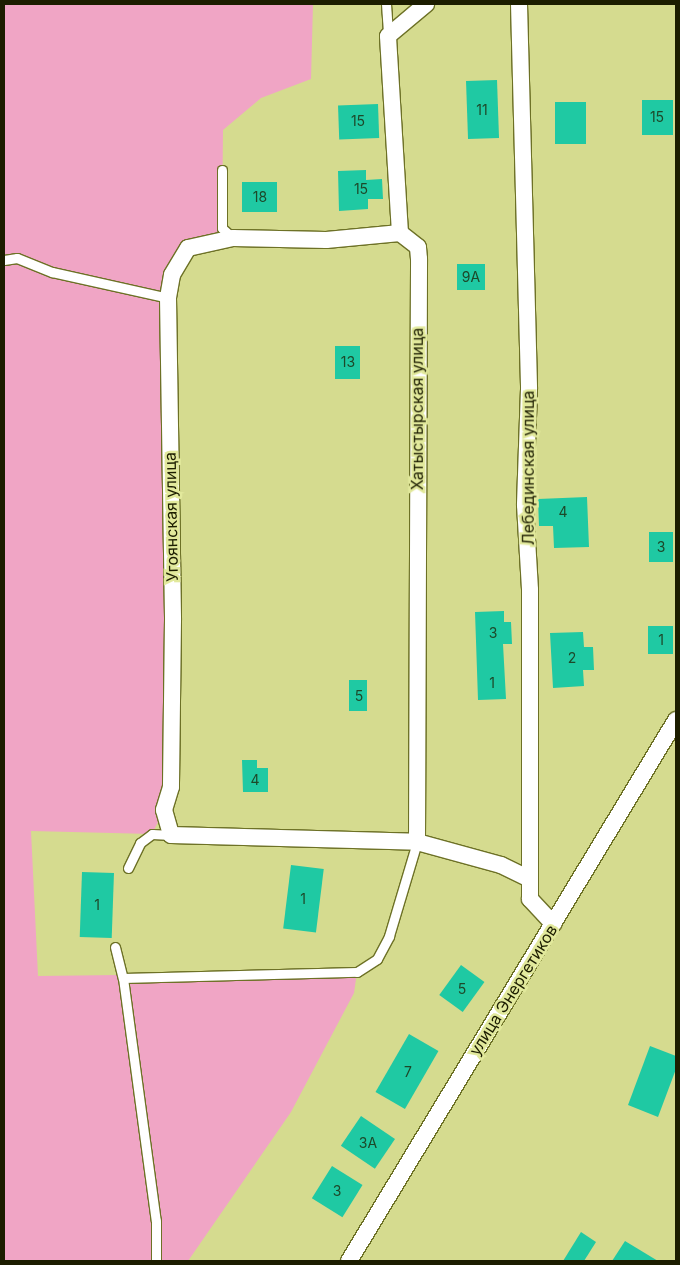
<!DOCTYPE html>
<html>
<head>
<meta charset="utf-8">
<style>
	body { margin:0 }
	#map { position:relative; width:680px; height:1265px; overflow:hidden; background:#d5db8f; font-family:Inter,sans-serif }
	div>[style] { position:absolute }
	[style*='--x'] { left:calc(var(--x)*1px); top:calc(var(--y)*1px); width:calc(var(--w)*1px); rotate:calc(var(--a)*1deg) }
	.green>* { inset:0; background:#f0a5c5 }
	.building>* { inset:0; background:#1fc9a3; transform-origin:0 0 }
	.roads { filter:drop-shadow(1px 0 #6d7126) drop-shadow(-1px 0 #6d7126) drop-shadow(0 1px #6d7126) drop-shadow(0 -1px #6d7126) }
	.service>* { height:9px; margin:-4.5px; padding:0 4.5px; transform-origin:4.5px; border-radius:4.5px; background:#fff }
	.minor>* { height:16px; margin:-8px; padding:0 8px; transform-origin:8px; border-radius:8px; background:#fff }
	span { translate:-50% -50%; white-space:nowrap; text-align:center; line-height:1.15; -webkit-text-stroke:5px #e2e99c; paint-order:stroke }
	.number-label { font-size:14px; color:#1d4829 }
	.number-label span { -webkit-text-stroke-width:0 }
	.street-label { font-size:16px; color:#1c1d00 }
	.frame { position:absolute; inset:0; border:5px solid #1c1d00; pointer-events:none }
</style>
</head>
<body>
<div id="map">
	<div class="green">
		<div style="clip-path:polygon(4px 4px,313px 4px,311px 79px,261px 98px,223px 130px,222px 228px,233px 238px,188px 248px,172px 275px,164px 810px,152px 834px,31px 831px,38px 976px,357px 972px,354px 993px,291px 1112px,188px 1261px,4px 1261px)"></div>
	</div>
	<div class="building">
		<div style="left:497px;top:80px;width:58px;height:31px;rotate:88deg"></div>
		<div style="left:642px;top:100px;width:31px;height:35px"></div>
		<div style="left:555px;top:102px;width:31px;height:42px"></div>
		<div style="left:378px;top:104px;width:34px;height:40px;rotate:88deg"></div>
		<div style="clip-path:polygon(366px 170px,366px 180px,382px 179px,383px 199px,368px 199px,368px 209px,339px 211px,338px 171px)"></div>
		<div style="left:242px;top:182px;width:35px;height:30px"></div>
		<div style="left:457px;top:264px;width:28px;height:26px"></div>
		<div style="left:335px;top:346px;width:25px;height:33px"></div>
		<div style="clip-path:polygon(587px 497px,589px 547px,554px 548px,553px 526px,539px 526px,538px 499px)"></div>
		<div style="left:673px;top:532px;width:30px;height:24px;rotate:90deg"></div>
		<div style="clip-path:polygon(504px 611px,504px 622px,511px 622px,512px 644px,503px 644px,506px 699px,478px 700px,475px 612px)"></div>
		<div style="left:648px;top:626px;width:25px;height:28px"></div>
		<div style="clip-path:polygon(583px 632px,584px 647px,593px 647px,594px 670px,583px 670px,584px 686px,553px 688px,550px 633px)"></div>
		<div style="left:349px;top:680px;width:18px;height:31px"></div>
		<div style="clip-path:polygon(242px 760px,257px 760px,257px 768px,268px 768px,268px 792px,243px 792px)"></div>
		<div style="left:291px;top:865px;width:33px;height:64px;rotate:7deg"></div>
		<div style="left:82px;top:872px;width:32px;height:65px;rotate:2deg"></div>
		<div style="left:461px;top:965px;width:29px;height:37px;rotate:36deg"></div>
		<div style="left:409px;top:1034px;width:34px;height:67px;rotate:30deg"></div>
		<div style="clip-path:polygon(650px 1046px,676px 1056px,676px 1069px,658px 1117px,628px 1105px)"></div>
		<div style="left:361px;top:1116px;width:41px;height:36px;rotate:34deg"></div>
		<div style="left:332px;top:1166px;width:36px;height:38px;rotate:32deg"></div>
		<div style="clip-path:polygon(581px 1232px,596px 1242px,584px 1261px,563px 1261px)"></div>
		<div style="clip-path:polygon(625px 1241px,658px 1261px,612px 1261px)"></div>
	</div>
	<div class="roads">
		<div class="service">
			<div style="--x:386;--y:4;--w:32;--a:86"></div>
			<div style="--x:222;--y:170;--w:58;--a:90"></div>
			<div style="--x:222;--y:228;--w:15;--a:42"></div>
			<div style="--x:4;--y:260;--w:13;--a:-9"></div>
			<div style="--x:17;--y:258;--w:38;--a:22"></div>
			<div style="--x:52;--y:272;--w:119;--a:12.6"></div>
			<div style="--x:128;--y:868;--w:28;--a:-64"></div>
			<div style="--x:140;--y:843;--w:15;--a:-37"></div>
			<div style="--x:152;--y:834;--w:19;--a:3"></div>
			<div style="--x:115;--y:947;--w:32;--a:76"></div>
			<div style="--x:123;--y:978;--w:234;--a:-1.5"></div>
			<div style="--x:357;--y:972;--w:24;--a:-33"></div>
			<div style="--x:377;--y:959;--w:26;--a:-62"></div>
			<div style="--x:389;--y:936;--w:98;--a:-73.4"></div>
			<div style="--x:123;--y:978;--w:245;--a:82.3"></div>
			<div style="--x:156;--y:1221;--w:40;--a:90"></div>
		</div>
		<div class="minor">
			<div style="--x:519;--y:4;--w:385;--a:88.5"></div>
			<div style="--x:529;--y:389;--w:116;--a:92"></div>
			<div style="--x:525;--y:505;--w:85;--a:86.6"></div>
			<div style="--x:530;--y:590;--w:309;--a:90"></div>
			<div style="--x:530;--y:899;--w:34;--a:47"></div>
			<div style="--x:400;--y:233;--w:74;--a:174.6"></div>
			<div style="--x:326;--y:240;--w:93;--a:-178.8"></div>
			<div style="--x:233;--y:238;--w:46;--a:167.5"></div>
			<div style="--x:188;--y:248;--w:31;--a:121"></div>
			<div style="--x:172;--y:275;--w:23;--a:100"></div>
			<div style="--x:168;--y:298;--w:322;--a:89.1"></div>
			<div style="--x:173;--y:620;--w:167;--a:90.7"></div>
			<div style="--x:171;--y:787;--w:24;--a:107"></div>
			<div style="--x:164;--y:810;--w:26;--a:74"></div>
			<div style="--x:171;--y:835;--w:246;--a:1.6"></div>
			<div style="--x:417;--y:842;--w:87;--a:15.3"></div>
			<div style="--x:501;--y:865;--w:32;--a:26"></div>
			<div style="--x:417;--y:842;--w:583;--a:-89.8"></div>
			<div style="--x:419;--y:259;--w:12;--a:-95"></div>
			<div style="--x:418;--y:247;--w:23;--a:-142"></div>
			<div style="--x:400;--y:233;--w:197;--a:-93.5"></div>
			<div style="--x:388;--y:36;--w:50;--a:-40.1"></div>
			<div style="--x:349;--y:1261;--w:632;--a:-58.85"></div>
		</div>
	</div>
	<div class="number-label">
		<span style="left:482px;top:110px">11</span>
		<span style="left:657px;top:117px">15</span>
		<span style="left:358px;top:121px">15</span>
		<span style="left:361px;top:189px">15</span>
		<span style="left:260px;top:197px">18</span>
		<span style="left:471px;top:277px">9А</span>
		<span style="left:348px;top:362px">13</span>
		<span style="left:563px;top:512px">4</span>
		<span style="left:661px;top:547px">3</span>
		<span style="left:493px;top:633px">3</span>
		<span style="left:661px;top:640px">1</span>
		<span style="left:572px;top:658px">2</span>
		<span style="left:492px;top:683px">1</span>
		<span style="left:359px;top:696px">5</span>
		<span style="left:255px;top:780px">4</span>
		<span style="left:303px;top:899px">1</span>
		<span style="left:97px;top:905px">1</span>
		<span style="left:462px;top:989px">5</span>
		<span style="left:408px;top:1072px">7</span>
		<span style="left:368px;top:1143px">3А</span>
		<span style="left:337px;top:1191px">3</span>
	</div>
	<div class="street-label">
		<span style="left:417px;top:409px;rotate:-90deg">Хатыстырская улица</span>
		<span style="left:528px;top:468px;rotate:-90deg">Лебединская улица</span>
		<span style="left:171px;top:517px;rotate:-91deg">Угоянская улица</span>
		<span style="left:513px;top:990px;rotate:-58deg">улица Энергетиков</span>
	</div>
	<div class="frame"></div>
</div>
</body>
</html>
